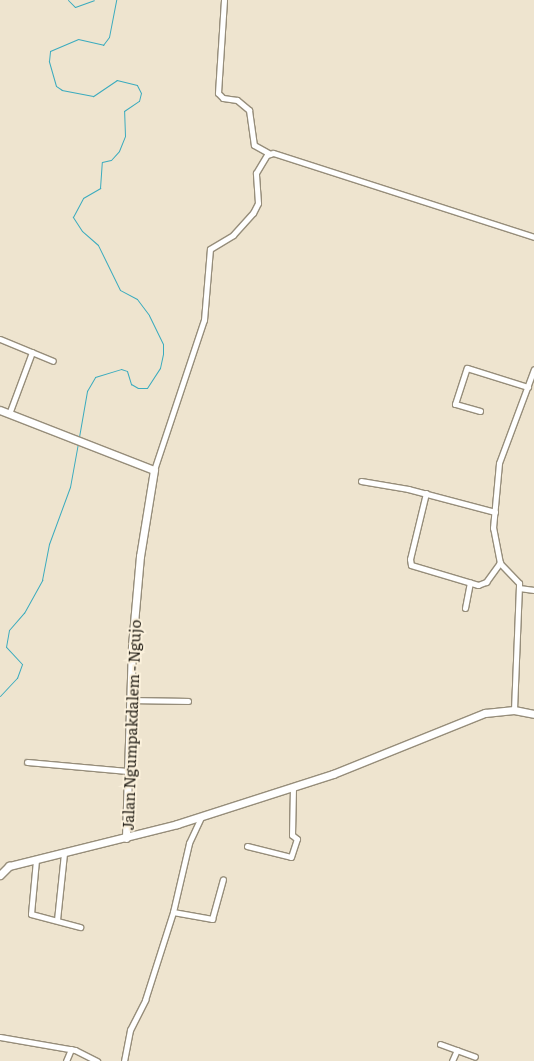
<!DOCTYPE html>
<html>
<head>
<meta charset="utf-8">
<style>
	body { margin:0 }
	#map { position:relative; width:534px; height:1061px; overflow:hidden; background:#eee4cf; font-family:Literata,serif }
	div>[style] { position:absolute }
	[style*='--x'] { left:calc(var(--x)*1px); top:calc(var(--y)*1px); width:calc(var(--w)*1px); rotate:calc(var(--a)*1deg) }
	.stream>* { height:1px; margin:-0.5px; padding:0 0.5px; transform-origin:0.5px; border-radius:0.5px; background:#3aabbe }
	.roads { filter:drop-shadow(1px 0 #968d7a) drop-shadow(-1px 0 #968d7a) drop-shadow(0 1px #968d7a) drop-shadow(0 -1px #968d7a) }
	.minor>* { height:5px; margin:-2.5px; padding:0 2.5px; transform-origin:2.5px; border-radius:2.5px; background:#fff }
	.tertiary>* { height:7px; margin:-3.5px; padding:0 3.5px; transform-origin:3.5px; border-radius:3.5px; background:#fff }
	span { translate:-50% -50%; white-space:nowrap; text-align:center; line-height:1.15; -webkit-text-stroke:4px #fbf1dc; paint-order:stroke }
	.street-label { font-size:15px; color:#221e16 }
</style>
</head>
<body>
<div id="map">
	<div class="stream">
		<div style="--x:68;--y:0;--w:10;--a:45"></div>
		<div style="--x:75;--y:7;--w:20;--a:-20"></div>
		<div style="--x:79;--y:437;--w:47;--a:-80.1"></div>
		<div style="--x:87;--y:391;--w:16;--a:-60"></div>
		<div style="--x:95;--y:377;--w:27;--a:-17"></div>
		<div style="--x:121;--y:369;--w:6;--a:18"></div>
		<div style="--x:127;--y:371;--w:14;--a:73"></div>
		<div style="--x:131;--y:384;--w:8;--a:30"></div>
		<div style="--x:138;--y:388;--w:9;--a:0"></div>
		<div style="--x:147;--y:388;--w:24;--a:-57"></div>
		<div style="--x:160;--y:368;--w:14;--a:-78"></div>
		<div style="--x:163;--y:354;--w:10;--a:-90"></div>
		<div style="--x:163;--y:344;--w:32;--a:-116"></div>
		<div style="--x:149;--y:315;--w:20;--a:-127"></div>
		<div style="--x:137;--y:299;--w:19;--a:-152"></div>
		<div style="--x:120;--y:290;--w:50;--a:-116.1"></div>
		<div style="--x:98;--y:245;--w:21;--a:-139"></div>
		<div style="--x:82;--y:231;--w:17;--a:-123"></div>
		<div style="--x:73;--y:217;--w:21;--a:-62"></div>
		<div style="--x:83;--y:198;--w:20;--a:-30"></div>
		<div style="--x:100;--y:188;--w:26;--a:-86"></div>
		<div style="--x:102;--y:162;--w:9;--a:-13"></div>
		<div style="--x:111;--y:160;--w:12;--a:-48"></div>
		<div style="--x:119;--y:151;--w:16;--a:-68"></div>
		<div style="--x:125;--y:136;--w:25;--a:-92"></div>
		<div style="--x:124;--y:111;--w:18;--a:-34"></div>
		<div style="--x:139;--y:101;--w:8;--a:-76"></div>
		<div style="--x:141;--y:93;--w:9;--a:-117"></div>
		<div style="--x:137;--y:85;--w:21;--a:-166"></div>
		<div style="--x:117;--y:80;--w:29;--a:146"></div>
		<div style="--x:93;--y:96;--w:32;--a:-169"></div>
		<div style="--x:62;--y:90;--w:7;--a:-146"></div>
		<div style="--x:56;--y:86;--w:26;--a:-106"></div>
		<div style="--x:49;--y:61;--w:10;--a:-84"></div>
		<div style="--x:50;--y:51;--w:30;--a:-23"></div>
		<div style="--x:78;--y:39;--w:26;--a:13"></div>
		<div style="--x:103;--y:45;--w:10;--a:-53"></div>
		<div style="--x:109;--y:37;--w:38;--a:-79"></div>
		<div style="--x:0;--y:696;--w:25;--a:-47"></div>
		<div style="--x:17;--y:678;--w:15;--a:-70"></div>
		<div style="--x:22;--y:664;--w:23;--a:-133"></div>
		<div style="--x:6;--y:647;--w:17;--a:-80"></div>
		<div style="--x:9;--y:630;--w:23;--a:-49"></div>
		<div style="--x:24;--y:613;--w:38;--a:-61"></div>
		<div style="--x:42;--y:580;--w:37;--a:-79"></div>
		<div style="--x:49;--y:544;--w:61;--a:-69.8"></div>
		<div style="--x:70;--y:487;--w:45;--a:-79.7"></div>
	</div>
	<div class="roads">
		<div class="minor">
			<div style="--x:224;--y:0;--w:93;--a:93.7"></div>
			<div style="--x:218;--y:93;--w:7;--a:45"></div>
			<div style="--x:223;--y:98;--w:14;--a:8"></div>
			<div style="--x:237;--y:100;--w:16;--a:40"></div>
			<div style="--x:249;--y:110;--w:35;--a:82"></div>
			<div style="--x:254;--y:145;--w:18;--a:29"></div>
			<div style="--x:0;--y:339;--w:57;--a:22.5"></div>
			<div style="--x:480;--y:411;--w:26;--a:-164"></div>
			<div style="--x:455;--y:404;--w:38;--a:-72"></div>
			<div style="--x:467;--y:368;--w:64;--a:17.3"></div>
			<div style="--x:9;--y:414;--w:66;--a:-69.6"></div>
			<div style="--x:154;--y:470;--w:158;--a:-71.6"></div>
			<div style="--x:204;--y:320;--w:71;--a:-85.2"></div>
			<div style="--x:210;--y:249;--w:27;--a:-31"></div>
			<div style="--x:233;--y:235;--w:30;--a:-48"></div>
			<div style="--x:253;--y:213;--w:11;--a:-63"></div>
			<div style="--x:258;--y:203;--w:30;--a:-94"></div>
			<div style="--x:256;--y:173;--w:21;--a:-59"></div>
			<div style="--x:267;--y:155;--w:6;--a:-18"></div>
			<div style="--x:273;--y:153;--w:274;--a:17.8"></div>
			<div style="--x:361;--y:481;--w:48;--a:9.7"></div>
			<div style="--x:408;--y:489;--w:90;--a:14.8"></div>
			<div style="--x:426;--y:493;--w:68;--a:103.6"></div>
			<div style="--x:410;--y:559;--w:6;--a:81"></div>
			<div style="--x:411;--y:565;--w:70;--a:16.6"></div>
			<div style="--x:478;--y:585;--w:9;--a:-21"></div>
			<div style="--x:486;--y:582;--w:24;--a:-54"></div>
			<div style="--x:519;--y:588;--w:15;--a:8"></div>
			<div style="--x:465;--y:608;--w:26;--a:-79"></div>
			<div style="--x:130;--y:700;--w:58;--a:1"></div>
			<div style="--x:514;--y:710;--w:127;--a:-87.7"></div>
			<div style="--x:519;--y:583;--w:28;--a:-134"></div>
			<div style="--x:500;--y:563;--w:36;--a:-101"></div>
			<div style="--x:493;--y:528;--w:65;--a:-84.7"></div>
			<div style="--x:499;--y:463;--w:100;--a:-69.6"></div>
			<div style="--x:27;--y:762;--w:101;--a:5.1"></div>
			<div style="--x:247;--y:846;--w:45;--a:14"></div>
			<div style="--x:291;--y:857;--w:19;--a:-72"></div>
			<div style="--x:297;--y:839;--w:6;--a:-141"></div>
			<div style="--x:292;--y:835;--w:47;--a:-88.8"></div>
			<div style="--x:36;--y:860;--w:54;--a:95.3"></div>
			<div style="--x:31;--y:914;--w:51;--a:14.9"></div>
			<div style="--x:173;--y:912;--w:40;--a:10"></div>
			<div style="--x:212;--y:919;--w:41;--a:-74.6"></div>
			<div style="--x:57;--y:920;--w:67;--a:-84"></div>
			<div style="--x:0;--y:1037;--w:76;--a:9.8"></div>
			<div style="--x:75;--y:1050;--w:25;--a:27"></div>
			<div style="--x:440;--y:1044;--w:37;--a:20"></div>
			<div style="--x:66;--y:1061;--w:13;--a:-67"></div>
			<div style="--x:124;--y:1061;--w:32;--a:-79"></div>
			<div style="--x:130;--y:1030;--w:34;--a:-63"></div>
			<div style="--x:145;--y:1000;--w:92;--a:-72.3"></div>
			<div style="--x:173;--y:912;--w:71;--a:-76.9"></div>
			<div style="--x:189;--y:843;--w:29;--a:-65"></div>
			<div style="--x:452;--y:1061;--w:12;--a:-66"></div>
		</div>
		<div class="tertiary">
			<div style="--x:0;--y:410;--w:165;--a:21.3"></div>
			<div style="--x:154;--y:470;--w:87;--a:99.2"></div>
			<div style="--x:140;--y:556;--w:90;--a:95.1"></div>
			<div style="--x:132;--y:646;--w:192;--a:91.8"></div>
			<div style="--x:0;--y:875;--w:13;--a:-45"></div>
			<div style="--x:9;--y:866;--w:173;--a:-14"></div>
			<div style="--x:177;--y:824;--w:164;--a:-17.8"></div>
			<div style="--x:333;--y:774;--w:164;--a:-21.9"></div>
			<div style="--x:485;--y:713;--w:29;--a:-6"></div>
			<div style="--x:514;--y:710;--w:20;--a:11"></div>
		</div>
	</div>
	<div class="street-label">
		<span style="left:131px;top:725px;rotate:-88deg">Jalan Ngumpakdalem - Ngujo</span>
	</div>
</div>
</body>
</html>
